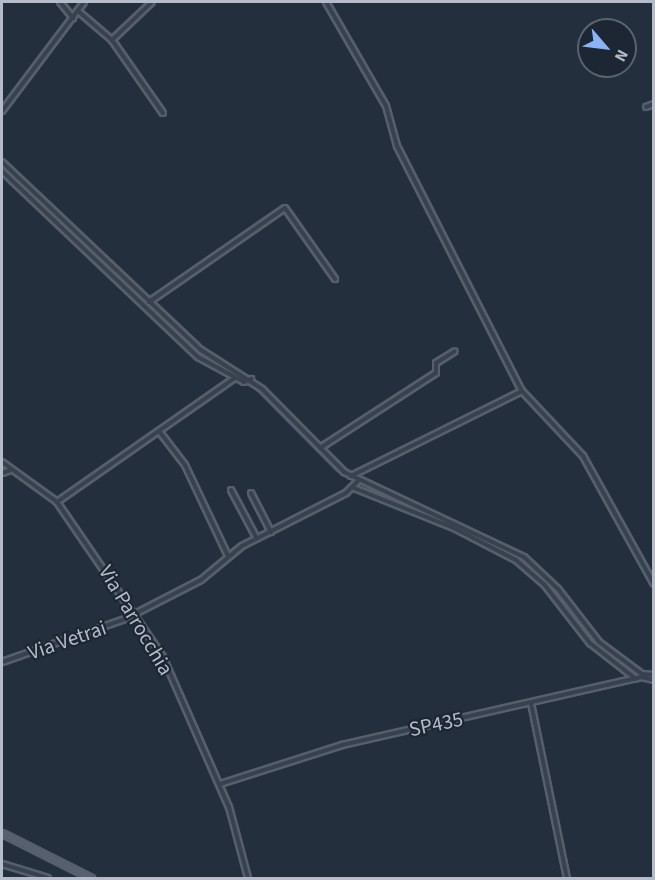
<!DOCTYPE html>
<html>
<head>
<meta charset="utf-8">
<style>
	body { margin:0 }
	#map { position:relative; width:655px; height:880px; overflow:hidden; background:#242f3e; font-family:"Source Sans 3",sans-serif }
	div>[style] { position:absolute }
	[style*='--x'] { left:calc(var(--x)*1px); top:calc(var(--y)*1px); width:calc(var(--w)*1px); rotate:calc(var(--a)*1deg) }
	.stream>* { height:1.5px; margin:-0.75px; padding:0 0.75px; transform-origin:0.75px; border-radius:0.75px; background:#394c67 }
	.roads { filter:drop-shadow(2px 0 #565f6c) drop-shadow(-2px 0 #565f6c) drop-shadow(0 2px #565f6c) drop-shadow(0 -2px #565f6c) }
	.minor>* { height:4px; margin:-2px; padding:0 2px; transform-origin:2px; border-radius:2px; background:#38414e }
	.major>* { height:5px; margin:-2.5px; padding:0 2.5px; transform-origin:2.5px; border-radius:2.5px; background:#56606e }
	span { translate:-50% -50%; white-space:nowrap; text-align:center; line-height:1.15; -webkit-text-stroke:4.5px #1d2633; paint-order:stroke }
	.street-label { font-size:21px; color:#b4bcc9 }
	.frame { position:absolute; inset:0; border:3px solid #b4bcc9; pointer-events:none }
	.north { position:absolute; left:577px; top:18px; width:60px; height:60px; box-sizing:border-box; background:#1d2633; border:2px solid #59626f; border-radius:50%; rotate:118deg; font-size:16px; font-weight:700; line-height:24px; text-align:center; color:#b4bcc9 }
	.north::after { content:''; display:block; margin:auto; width:21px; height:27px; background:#8ab4f8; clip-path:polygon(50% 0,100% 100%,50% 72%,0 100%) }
</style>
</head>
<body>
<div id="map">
	<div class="stream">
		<div style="--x:2;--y:167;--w:118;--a:44"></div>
		<div style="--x:102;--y:263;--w:106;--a:42.7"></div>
		<div style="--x:180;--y:335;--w:57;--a:35.7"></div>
		<div style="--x:252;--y:385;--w:121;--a:45.3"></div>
		<div style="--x:337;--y:471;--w:63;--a:28.6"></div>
		<div style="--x:422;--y:513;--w:16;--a:18"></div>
		<div style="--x:504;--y:550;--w:42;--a:34.4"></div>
		<div style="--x:545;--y:579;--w:73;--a:51.7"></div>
		<div style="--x:590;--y:636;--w:59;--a:38.8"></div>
	</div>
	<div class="roads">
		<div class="minor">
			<div style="--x:60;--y:2;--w:21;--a:51"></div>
			<div style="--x:326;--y:2;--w:120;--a:60"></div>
			<div style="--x:386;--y:106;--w:41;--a:74.6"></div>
			<div style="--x:397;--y:146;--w:275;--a:63"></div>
			<div style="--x:522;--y:391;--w:89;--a:46.8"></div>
			<div style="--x:583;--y:456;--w:146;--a:61"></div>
			<div style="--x:78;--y:11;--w:45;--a:40.5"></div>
			<div style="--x:112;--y:40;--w:89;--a:55.1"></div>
			<div style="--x:112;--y:40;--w:55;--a:-43.5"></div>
			<div style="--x:646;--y:107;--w:9;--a:-21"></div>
			<div style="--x:2;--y:111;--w:136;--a:-53"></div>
			<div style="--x:2;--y:162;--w:274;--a:43.4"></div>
			<div style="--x:201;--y:350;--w:72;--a:32.6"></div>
			<div style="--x:262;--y:389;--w:117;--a:45.3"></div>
			<div style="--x:344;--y:472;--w:199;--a:25.3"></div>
			<div style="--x:524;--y:557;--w:47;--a:43.3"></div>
			<div style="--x:558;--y:589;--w:67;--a:52.3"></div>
			<div style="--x:599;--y:642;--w:54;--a:36.7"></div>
			<div style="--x:642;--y:674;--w:12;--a:5"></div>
			<div style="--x:2;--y:171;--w:270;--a:43.5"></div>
			<div style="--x:198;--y:357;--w:52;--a:28.5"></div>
			<div style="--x:244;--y:382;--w:8;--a:-23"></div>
			<div style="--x:149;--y:302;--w:165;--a:-34.7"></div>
			<div style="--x:285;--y:208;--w:87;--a:54.8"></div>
			<div style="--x:159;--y:431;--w:43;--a:52.6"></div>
			<div style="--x:185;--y:465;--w:101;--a:64.7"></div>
			<div style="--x:320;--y:448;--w:138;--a:-32.9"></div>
			<div style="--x:436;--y:373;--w:10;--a:-90"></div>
			<div style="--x:436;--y:363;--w:22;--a:-32"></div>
			<div style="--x:2;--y:462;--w:68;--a:36"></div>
			<div style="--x:57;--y:502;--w:188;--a:55.6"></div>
			<div style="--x:163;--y:657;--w:164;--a:66.3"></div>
			<div style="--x:229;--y:807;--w:73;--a:75"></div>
			<div style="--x:2;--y:473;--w:9;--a:-18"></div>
			<div style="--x:351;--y:476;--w:191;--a:-26.4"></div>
			<div style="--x:354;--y:488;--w:108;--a:21.8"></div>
			<div style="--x:454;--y:528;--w:70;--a:27.3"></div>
			<div style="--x:516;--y:560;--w:37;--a:41"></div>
			<div style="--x:544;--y:584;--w:75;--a:52.1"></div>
			<div style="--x:590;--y:643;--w:58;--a:38"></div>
			<div style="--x:231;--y:490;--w:55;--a:62"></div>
			<div style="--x:251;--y:493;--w:44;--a:62.9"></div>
			<div style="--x:57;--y:502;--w:217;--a:-34.9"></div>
			<div style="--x:2;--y:662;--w:130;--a:-19.3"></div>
			<div style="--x:125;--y:619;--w:85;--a:-27.2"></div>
			<div style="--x:201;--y:580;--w:53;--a:-39.7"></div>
			<div style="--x:242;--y:546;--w:117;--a:-27"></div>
			<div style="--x:346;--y:493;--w:17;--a:-45"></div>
			<div style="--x:531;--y:703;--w:179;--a:78.4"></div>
			<div style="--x:220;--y:784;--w:128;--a:-17.7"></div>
			<div style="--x:342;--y:745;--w:307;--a:-12.8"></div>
			<div style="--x:641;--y:677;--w:13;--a:13"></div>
			<div style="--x:2;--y:864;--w:48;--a:16.9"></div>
		</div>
		<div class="major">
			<div style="--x:2;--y:833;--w:100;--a:26.8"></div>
		</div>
	</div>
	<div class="street-label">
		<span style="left:136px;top:620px;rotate:59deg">Via Parrocchia</span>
		<span style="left:67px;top:640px;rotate:-19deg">Via Vetrai</span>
		<span style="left:436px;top:724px;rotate:-12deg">SP435</span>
	</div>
	<div class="frame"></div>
	<div class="north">N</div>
</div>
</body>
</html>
